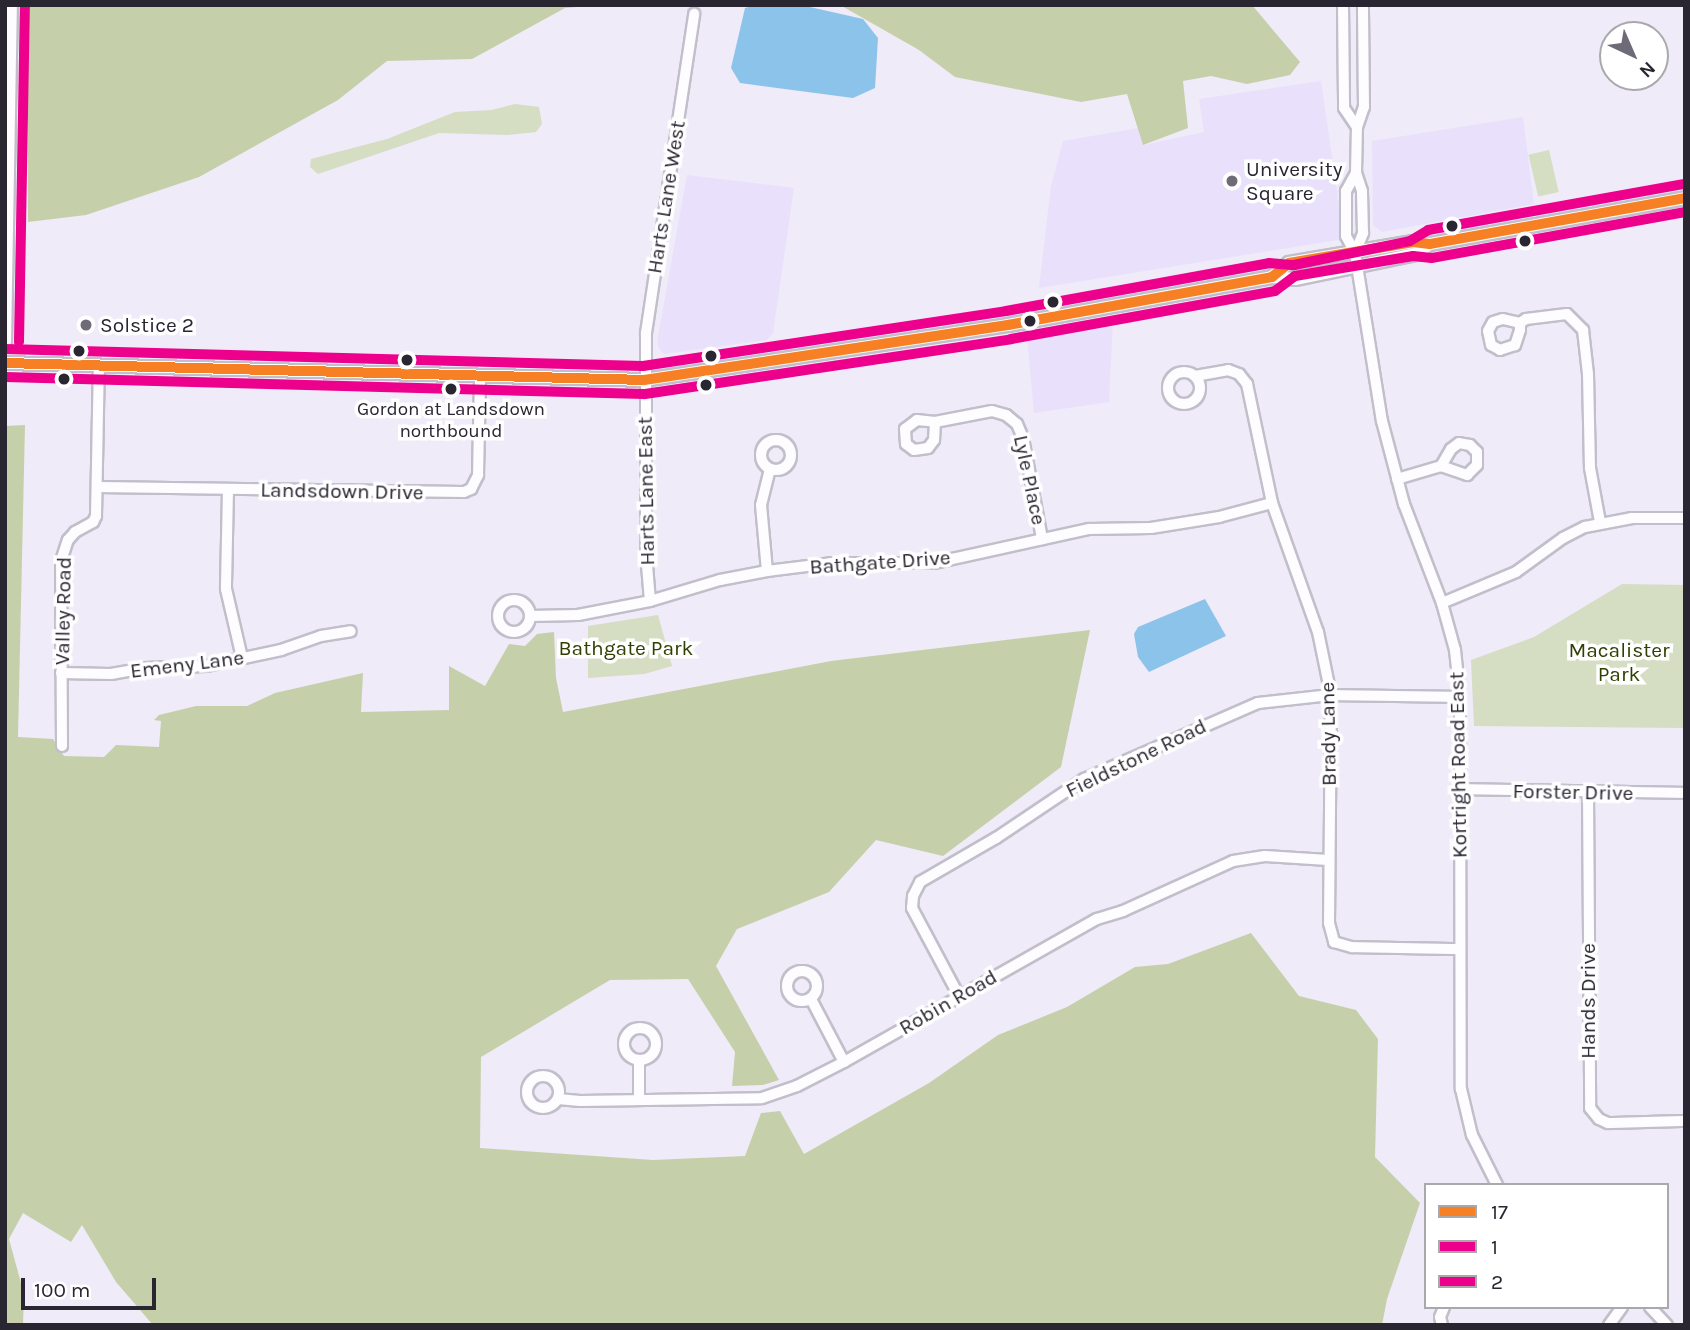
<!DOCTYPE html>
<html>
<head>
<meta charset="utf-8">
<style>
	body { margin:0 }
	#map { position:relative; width:1690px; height:1330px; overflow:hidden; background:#efebf8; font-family:Karla,sans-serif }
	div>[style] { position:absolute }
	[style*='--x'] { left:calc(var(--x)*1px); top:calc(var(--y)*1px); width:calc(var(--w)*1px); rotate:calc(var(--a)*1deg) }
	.built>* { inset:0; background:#e9e1fb }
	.green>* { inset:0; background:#d5ddc3; transform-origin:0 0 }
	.forest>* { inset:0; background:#c5d0aa }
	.water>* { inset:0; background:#8cc3eb }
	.roads { filter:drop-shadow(2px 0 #c2beca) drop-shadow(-2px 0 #c2beca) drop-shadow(0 2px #c2beca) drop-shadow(0 -2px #c2beca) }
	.minor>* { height:10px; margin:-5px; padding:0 5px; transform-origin:5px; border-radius:5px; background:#fdfcfe }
	.minor>.ring { margin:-5px; padding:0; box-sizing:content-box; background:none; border:10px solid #fdfcfe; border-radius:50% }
	.major>* { height:12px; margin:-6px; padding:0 6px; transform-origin:6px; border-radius:6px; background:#fdfcfe }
	.bus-1>* { height:10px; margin:-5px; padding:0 5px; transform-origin:5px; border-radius:5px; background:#f78025 }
	.bus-2>* { height:10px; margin:-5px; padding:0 5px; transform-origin:5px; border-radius:5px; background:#ec008c }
	.bus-3>* { height:10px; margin:-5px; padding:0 5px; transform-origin:5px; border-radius:5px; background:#ec008c }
	.dots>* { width:19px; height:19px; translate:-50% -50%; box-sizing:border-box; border:4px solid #fff; border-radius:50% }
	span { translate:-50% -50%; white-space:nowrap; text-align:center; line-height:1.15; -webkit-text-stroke:7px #fff; paint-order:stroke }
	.bus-label { font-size:19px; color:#292531 }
	.poi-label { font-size:21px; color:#292531 }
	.left { translate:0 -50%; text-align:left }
	.street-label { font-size:21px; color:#292531 }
	.park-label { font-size:21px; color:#313f01 }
	.frame { position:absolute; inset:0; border:7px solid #292531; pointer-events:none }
	.legend { position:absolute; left:1424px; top:1183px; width:245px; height:126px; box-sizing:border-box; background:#fff; border:2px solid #a9a8ad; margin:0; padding:9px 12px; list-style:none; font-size:21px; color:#292531 }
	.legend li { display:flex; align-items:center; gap:14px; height:35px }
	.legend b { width:35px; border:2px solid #a9a8ad }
	.north { position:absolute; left:1599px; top:21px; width:70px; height:70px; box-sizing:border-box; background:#fff; border:2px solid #a9a8ad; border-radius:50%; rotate:136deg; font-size:19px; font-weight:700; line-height:28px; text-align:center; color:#292531 }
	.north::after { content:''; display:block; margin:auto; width:24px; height:32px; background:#6e6a77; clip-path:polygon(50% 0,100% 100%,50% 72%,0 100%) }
	.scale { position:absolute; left:21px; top:1278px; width:135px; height:32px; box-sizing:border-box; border:4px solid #292531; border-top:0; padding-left:9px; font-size:21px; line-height:24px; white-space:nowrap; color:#292531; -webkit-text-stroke:5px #fff; paint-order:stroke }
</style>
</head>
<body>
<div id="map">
	<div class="built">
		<div style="clip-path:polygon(1321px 81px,1344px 239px,1039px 288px,1051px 186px,1063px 141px,1138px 128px,1144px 145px,1204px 132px,1199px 99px)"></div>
		<div style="clip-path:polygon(1523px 117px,1534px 204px,1382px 232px,1373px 225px,1372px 141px)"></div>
		<div style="clip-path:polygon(687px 175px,794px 188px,773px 333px,767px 340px,664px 354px,660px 350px,657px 342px)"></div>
		<div style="clip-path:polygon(1113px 321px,1109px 402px,1034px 413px,1027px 336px)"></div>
	</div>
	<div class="green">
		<div style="clip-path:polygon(515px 104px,539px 107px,542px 124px,536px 132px,508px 135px,439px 133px,318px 174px,310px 167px,311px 159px,387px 139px,455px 112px,492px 110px)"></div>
		<div style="left:1549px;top:150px;width:43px;height:21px;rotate:77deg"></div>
		<div style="clip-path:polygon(1622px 584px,1685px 585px,1685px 728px,1474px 726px,1471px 660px,1534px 637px)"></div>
		<div style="clip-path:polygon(658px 615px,672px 666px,644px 674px,588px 678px,588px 626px)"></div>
	</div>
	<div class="forest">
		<div style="clip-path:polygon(28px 5px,600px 5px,565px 8px,472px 59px,387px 61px,338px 100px,199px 177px,86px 215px,28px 222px)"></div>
		<div style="clip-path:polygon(840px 5px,1252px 5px,1300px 62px,1290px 75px,1247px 84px,1211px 76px,1183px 81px,1188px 128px,1143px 145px,1127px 94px,1081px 102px,955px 77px,919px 50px)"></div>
		<div style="clip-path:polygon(25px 425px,18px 737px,53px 739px,64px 756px,104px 757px,116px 745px,159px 747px,161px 721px,154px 720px,159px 715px,196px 706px,247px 706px,275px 693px,363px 673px,361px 712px,449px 710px,449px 666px,485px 686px,509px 644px,525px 646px,537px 634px,554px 632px,556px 678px,563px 712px,831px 661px,1090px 630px,1061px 767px,943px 856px,876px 840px,829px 892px,737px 929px,716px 966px,779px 1080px,763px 1085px,732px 1086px,735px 1052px,688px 979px,610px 980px,481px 1057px,480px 1148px,653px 1160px,745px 1156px,761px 1113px,780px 1111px,804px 1154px,929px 1083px,998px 1035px,1067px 1007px,1135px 967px,1168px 964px,1251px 933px,1299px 996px,1356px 1010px,1378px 1039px,1375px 1157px,1420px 1203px,1387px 1299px,1382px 1325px,153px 1325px,116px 1282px,82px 1225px,71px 1242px,23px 1213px,9px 1239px,24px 1294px,23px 1325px,5px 1325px,5px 426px)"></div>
	</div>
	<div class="water">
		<div style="clip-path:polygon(756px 5px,801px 5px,863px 19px,878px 38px,875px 88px,853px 98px,740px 83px,731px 68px,745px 8px)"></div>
		<div style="clip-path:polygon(1205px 599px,1226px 636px,1149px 672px,1138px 657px,1134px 634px,1138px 627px)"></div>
	</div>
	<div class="roads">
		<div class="minor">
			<div style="--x:1343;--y:5;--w:103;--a:89.4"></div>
			<div style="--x:1344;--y:108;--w:23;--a:56"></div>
			<div style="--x:1356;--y:173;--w:21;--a:119"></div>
			<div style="--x:1346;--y:191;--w:45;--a:90"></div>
			<div style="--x:1346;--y:236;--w:19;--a:62"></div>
			<div style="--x:1355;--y:253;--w:170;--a:80.9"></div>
			<div style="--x:1382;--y:421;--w:86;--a:75.2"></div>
			<div style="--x:1404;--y:504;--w:106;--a:69"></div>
			<div style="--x:1442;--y:603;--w:49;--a:74.5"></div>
			<div style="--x:1455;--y:650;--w:47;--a:83.9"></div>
			<div style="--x:1460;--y:697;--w:392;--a:89.9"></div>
			<div style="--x:1461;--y:1089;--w:47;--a:76.6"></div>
			<div style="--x:1472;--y:1135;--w:56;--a:63.4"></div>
			<div style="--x:1355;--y:253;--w:22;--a:-68"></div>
			<div style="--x:1363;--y:233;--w:42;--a:-91.4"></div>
			<div style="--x:1362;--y:191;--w:19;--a:-108"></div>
			<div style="--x:1356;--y:173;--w:46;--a:-88.8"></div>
			<div style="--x:1357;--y:127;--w:21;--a:-71"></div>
			<div style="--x:1364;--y:107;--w:102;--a:-90.6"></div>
			<div style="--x:1503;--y:319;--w:17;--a:13"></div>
			<div style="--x:1520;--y:323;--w:7;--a:90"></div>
			<div style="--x:1520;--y:330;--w:16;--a:108"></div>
			<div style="--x:1515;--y:345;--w:16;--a:162"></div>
			<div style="--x:1500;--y:350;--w:10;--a:-151"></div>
			<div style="--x:1491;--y:345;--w:14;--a:-102"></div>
			<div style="--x:1488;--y:331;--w:10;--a:-61"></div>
			<div style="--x:1493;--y:322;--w:10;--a:-17"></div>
			<div style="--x:1520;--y:323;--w:7;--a:-34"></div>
			<div style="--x:1526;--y:319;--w:41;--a:-7"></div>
			<div style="--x:1567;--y:314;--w:23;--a:45"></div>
			<div style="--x:1583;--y:330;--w:44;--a:83.5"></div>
			<div style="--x:1588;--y:374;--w:94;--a:88.8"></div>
			<div style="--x:1590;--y:468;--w:55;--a:79.5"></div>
			<div class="ring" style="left:1168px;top:372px;width:22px;height:22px"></div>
			<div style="--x:1195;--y:376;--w:34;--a:-10"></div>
			<div style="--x:1228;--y:370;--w:12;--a:20"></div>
			<div style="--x:1239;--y:374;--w:13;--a:51"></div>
			<div style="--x:1247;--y:384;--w:122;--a:78.1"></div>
			<div style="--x:1272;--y:503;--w:137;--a:70.4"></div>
			<div style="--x:1318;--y:632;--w:64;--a:78.3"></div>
			<div style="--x:1331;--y:695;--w:228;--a:90.5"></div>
			<div style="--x:1329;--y:923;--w:20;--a:75"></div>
			<div style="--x:1334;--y:942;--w:19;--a:16"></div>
			<div style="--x:1352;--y:947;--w:108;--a:1.1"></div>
			<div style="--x:935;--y:422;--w:18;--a:93"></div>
			<div style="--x:934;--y:440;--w:10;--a:127"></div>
			<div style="--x:928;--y:448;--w:14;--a:172"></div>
			<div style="--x:914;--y:450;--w:10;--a:-143"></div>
			<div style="--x:906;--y:444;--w:15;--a:-94"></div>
			<div style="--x:905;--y:429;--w:15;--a:-37"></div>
			<div style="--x:917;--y:420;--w:18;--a:6"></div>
			<div style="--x:935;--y:422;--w:58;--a:-10.9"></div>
			<div style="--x:992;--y:411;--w:15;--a:16"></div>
			<div style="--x:1006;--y:415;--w:14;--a:39"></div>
			<div style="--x:1017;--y:424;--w:15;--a:67"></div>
			<div style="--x:1023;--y:438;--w:103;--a:79.3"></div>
			<div class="ring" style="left:761px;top:440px;width:20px;height:20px"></div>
			<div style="--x:1397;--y:479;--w:46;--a:-16.5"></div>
			<div style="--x:1441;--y:466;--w:28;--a:19"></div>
			<div style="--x:1467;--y:475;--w:14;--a:-45"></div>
			<div style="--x:1477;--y:465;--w:13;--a:-90"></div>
			<div style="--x:1477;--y:452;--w:10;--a:-135"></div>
			<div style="--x:1470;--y:445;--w:11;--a:-170"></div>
			<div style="--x:1459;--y:443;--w:10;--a:143"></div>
			<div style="--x:1451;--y:449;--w:20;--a:120"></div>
			<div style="--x:98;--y:487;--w:366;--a:0.8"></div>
			<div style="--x:464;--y:492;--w:8;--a:-23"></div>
			<div style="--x:471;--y:489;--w:16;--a:-63"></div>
			<div style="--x:478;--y:475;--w:99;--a:-88.8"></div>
			<div style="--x:228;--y:490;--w:99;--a:91.2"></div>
			<div style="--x:226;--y:589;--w:71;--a:76.9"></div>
			<div style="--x:767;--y:571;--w:66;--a:-95.2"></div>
			<div style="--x:761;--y:505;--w:37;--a:-76"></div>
			<div class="ring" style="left:498px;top:600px;width:22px;height:22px"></div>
			<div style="--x:650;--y:601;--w:48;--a:-94.8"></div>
			<div style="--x:646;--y:553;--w:220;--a:-90"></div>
			<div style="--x:646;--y:333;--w:323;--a:-81.4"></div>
			<div style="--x:1442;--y:603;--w:80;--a:-22.7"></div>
			<div style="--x:1516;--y:572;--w:58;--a:-35.9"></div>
			<div style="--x:1563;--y:538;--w:25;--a:-27"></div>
			<div style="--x:1585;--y:527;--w:48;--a:-10.8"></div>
			<div style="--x:1632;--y:518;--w:53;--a:0"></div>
			<div style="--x:530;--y:616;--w:48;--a:-1.2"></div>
			<div style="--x:578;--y:615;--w:73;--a:-11"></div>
			<div style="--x:650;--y:601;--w:73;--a:-16.7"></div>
			<div style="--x:720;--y:580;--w:48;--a:-10.8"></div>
			<div style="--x:767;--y:571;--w:64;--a:-7.1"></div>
			<div style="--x:831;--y:563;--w:103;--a:0"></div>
			<div style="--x:934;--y:563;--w:159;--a:-12.4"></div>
			<div style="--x:1089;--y:529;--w:62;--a:-0.9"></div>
			<div style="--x:1151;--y:528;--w:69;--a:-9.2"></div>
			<div style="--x:1219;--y:517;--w:55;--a:-14.8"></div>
			<div style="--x:61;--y:673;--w:50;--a:1.1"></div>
			<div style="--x:111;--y:674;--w:35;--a:-10"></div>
			<div style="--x:145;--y:668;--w:61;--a:-1.9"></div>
			<div style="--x:206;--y:666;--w:77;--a:-12"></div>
			<div style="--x:281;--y:650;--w:42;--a:-19.3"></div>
			<div style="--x:321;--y:636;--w:30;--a:-9"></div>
			<div style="--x:62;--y:746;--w:185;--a:-90.3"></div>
			<div style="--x:61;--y:561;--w:22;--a:-72"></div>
			<div style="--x:68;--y:540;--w:11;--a:-49"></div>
			<div style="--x:75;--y:532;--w:21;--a:-29"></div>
			<div style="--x:93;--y:522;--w:7;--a:-63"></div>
			<div style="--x:96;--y:516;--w:150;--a:-88.9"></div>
			<div style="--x:1460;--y:789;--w:225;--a:1"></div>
			<div style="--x:1588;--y:793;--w:315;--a:89.6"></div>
			<div style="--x:1590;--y:1108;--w:14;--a:51"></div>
			<div style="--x:1599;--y:1119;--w:10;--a:24"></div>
			<div style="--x:1608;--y:1123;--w:77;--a:-1.5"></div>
			<div class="ring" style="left:787px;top:971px;width:20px;height:20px"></div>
			<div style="--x:959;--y:996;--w:100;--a:-118.1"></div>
			<div style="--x:912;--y:908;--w:12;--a:-85"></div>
			<div style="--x:913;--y:896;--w:16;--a:-63"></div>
			<div style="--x:920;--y:882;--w:88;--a:-30.1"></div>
			<div style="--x:996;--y:838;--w:106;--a:-33.8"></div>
			<div style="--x:1084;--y:779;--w:190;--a:-23.6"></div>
			<div style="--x:1258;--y:703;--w:73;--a:-6.3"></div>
			<div style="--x:1331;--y:695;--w:129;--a:0.9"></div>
			<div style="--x:811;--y:999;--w:71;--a:62.4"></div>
			<div class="ring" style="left:624px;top:1028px;width:22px;height:22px"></div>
			<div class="ring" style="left:527px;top:1076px;width:22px;height:22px"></div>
			<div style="--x:558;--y:1099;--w:22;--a:5"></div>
			<div style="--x:580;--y:1101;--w:182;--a:-0.9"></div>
			<div style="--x:762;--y:1098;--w:37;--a:-19"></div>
			<div style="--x:797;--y:1086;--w:53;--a:-27.1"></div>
			<div style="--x:844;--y:1062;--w:291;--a:-29.5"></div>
			<div style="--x:1097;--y:919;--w:27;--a:-17"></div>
			<div style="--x:1123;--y:911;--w:121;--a:-24.4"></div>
			<div style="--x:1233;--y:861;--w:32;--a:-9"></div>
			<div style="--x:1265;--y:856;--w:63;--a:3.6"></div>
			<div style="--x:639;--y:1099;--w:39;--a:-90"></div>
			<div style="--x:1650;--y:1307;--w:25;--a:47"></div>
			<div style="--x:1442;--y:1325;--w:8;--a:-104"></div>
			<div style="--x:1440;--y:1317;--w:11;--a:-68"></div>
			<div style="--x:1609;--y:1325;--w:22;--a:-54"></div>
		</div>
		<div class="major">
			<div style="--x:1272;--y:277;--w:22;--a:-39"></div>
			<div style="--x:1289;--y:263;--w:126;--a:-9.6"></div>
			<div style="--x:1413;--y:242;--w:17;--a:7"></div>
			<div style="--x:1430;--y:244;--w:259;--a:-10.2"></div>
			<div style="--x:5;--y:342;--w:337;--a:-89"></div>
			<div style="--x:5;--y:363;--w:639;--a:1.52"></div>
			<div style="--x:644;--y:380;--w:368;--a:-8.6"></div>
			<div style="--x:1008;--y:325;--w:268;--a:-10.3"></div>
			<div style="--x:1272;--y:277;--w:23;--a:5"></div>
			<div style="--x:1295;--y:279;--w:124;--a:-11.7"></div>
			<div style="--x:1416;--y:254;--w:17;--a:-36"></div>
		</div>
	</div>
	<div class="bus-1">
		<div style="--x:5;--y:363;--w:639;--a:1.52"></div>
		<div style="--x:644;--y:380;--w:368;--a:-8.6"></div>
		<div style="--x:1008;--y:325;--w:268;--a:-10.3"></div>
		<div style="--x:1272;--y:277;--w:22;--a:-39"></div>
		<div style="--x:1289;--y:263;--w:126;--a:-9.6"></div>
		<div style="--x:1413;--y:242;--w:17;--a:7"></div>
		<div style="--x:1430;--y:244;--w:259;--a:-10.2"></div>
	</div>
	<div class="bus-2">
		<div style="--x:19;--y:342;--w:337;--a:-89"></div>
		<div style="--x:5;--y:377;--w:640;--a:1.52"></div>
		<div style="--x:645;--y:394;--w:370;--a:-8.5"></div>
		<div style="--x:1011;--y:339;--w:268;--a:-10.3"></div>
		<div style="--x:1275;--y:291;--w:25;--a:-37"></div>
		<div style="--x:1295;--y:276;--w:120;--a:-9.6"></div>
		<div style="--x:1413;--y:256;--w:19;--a:6"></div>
		<div style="--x:1432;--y:258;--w:257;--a:-10.3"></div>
	</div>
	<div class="bus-3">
		<div style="--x:5;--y:349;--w:638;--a:1.53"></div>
		<div style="--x:643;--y:366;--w:367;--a:-8.6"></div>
		<div style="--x:1006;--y:311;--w:267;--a:-10.3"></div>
		<div style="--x:1269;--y:263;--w:25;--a:5"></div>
		<div style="--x:1294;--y:265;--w:118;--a:-11.7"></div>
		<div style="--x:1410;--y:241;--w:21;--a:-31"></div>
		<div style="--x:1428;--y:230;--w:259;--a:-10.2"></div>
	</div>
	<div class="dots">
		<div style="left:1232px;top:181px;background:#6e6a77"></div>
		<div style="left:1452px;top:226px;background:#292531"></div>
		<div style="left:1525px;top:241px;background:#292531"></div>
		<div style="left:1053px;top:302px;background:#292531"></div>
		<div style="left:1030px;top:321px;background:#292531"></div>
		<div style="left:86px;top:325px;background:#6e6a77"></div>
		<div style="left:79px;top:351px;background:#292531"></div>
		<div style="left:711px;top:356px;background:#292531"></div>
		<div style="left:407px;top:360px;background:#292531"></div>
		<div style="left:64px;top:379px;background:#292531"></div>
		<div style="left:706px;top:385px;background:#292531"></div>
		<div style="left:451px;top:389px;background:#292531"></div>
	</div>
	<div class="bus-label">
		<span style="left:451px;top:421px">Gordon at Landsdown<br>northbound</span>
	</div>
	<div class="poi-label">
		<span class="left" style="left:1246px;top:181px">University<br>Square</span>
		<span class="left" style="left:100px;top:325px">Solstice 2</span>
	</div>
	<div class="street-label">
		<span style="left:666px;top:197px;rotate:-81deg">Harts Lane West</span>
		<span style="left:1030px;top:480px;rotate:78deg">Lyle Place</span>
		<span style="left:342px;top:491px;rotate:1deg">Landsdown Drive</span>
		<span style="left:646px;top:491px;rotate:-91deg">Harts Lane East</span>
		<span style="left:880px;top:562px;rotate:-4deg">Bathgate Drive</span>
		<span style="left:63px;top:611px;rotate:-89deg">Valley Road</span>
		<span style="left:187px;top:664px;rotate:-7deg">Emeny Lane</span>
		<span style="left:1328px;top:734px;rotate:-91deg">Brady Lane</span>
		<span style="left:1136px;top:758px;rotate:-26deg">Fieldstone Road</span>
		<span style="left:1458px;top:765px;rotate:-91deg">Kortright Road East</span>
		<span style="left:1573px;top:792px;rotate:1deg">Forster Drive</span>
		<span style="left:1588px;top:1001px;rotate:-90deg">Hands Drive</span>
		<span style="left:948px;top:1002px;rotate:-30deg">Robin Road</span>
	</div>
	<div class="park-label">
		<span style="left:626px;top:648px">Bathgate Park</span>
		<span style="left:1619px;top:662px">Macalister<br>Park</span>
	</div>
	<div class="frame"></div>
	<ul class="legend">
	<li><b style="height:9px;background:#f78025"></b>17</li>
	<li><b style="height:9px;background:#ec008c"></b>1</li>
	<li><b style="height:9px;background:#ec008c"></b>2</li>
	</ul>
	<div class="north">N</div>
	<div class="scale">100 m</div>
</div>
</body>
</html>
